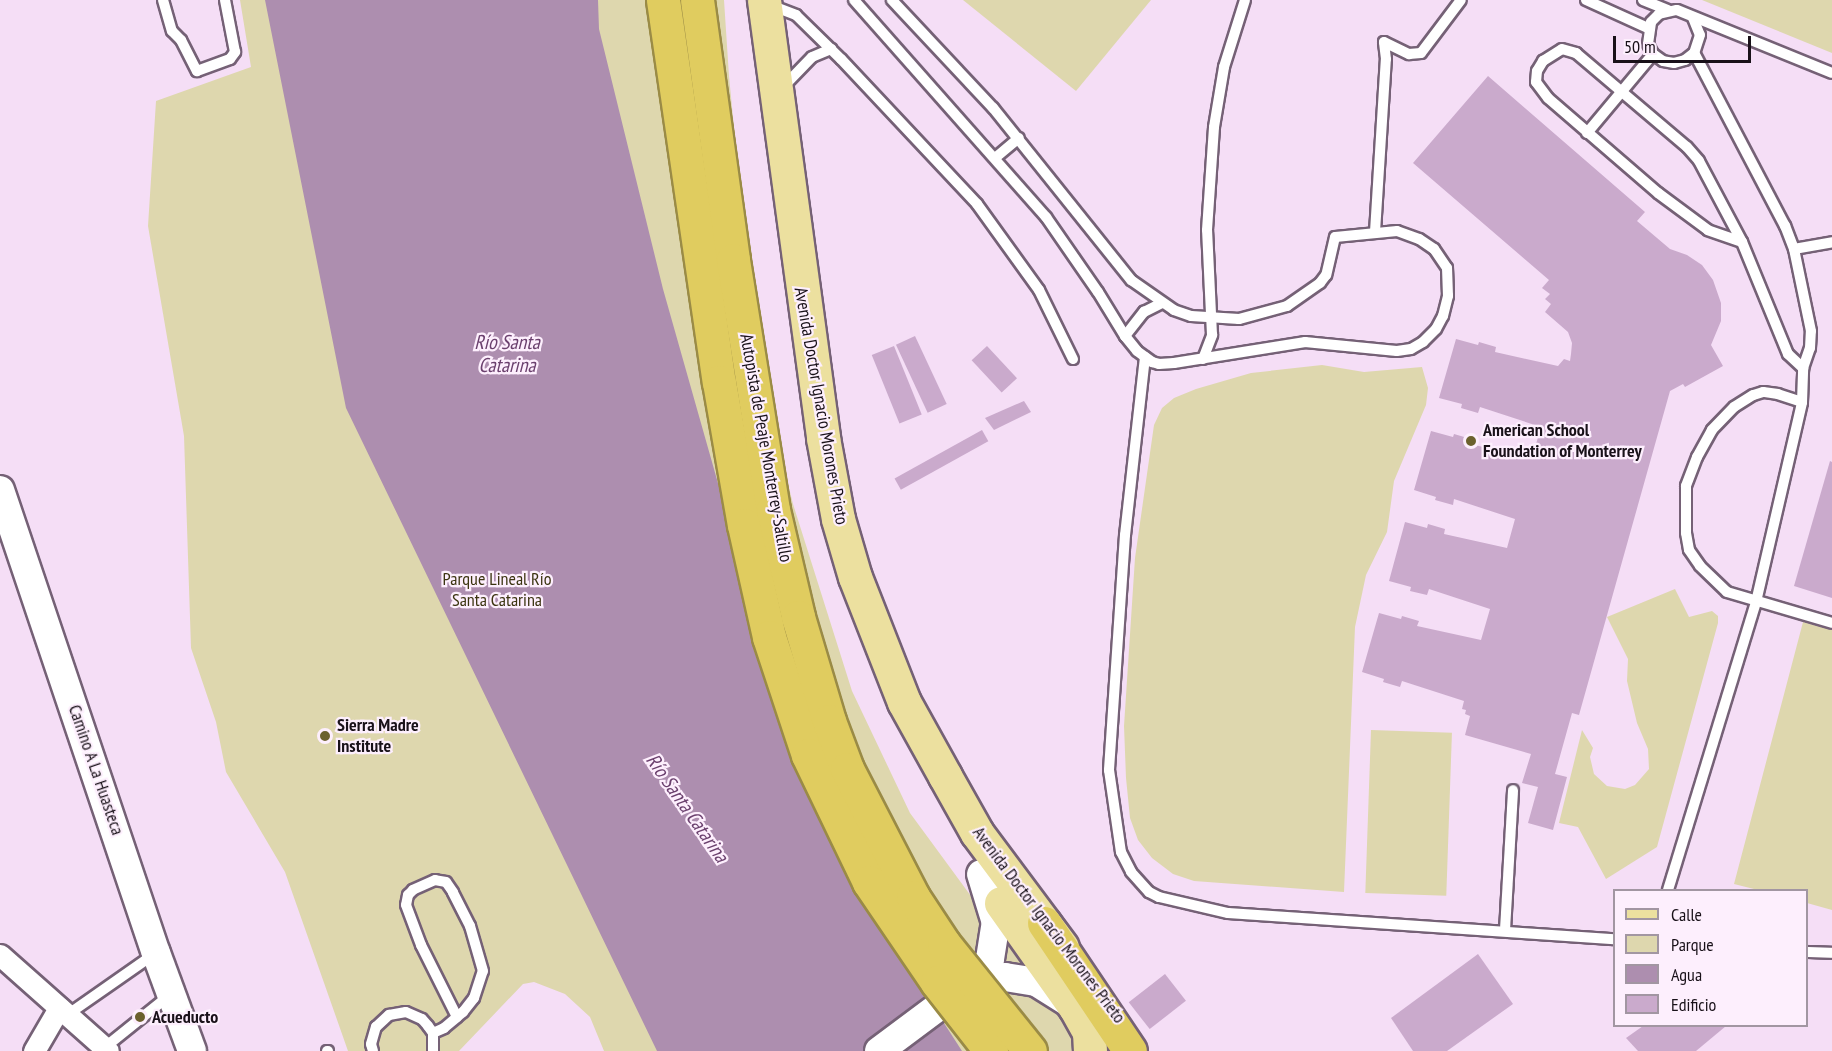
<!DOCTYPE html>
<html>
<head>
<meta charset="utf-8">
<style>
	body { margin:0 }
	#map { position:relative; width:1832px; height:1051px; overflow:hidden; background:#f5def6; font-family:"PT Sans Narrow",sans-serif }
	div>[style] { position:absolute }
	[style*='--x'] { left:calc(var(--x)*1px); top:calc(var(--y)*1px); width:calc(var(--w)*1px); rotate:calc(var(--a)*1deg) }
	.green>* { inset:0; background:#ded7ae; transform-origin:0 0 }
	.water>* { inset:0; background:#ad8eaf }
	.building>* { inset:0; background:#caaacc; transform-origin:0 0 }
	.roads { filter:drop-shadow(2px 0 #756176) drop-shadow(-2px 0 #756176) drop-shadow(0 2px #756176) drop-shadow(0 -2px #756176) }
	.lane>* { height:10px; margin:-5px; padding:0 5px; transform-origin:5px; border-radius:5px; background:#fff }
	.street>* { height:21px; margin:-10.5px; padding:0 10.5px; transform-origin:10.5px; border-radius:10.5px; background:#fff }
	.secondary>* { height:28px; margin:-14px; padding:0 14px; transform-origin:14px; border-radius:14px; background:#fff }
	.primary>* { height:33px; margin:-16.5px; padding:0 16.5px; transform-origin:16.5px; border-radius:16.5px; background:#ece09f }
	.highway>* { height:33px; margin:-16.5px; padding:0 16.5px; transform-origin:16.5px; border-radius:16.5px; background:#e0cc5f }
	.bridges { filter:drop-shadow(2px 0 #9a8b46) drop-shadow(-2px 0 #9a8b46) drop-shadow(0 2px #9a8b46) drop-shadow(0 -2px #9a8b46) }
	.highway-bridge>* { height:33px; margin:-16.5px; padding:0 16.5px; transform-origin:16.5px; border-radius:16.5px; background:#e0cc5f }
	.dots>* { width:16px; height:16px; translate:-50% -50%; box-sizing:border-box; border:3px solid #fdeffd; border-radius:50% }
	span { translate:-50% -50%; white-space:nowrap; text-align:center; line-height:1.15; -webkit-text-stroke:4.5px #fdeffd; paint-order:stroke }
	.street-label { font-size:18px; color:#191119 }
	.poi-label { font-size:18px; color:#191119; font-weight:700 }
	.left { translate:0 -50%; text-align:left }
	.park-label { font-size:18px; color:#3b3410 }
	.water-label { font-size:20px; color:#6b406e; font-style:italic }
	.legend { position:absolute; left:1613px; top:889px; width:195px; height:138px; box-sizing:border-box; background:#fdeffd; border:2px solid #a296a2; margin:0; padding:8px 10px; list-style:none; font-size:18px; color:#191119 }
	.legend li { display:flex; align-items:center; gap:12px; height:30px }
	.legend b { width:30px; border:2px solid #a296a2 }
	.scale { position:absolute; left:1613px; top:36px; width:138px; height:27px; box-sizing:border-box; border:3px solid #191119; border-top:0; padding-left:8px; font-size:18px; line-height:21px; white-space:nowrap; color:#191119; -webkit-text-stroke:4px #fdeffd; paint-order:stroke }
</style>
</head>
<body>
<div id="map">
	<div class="green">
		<div style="clip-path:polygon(240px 0,724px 0,729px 76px,748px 272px,767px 399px,793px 504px,852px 691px,910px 813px,990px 922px,1018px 952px,1094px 1051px,604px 1051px,590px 1017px,565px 994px,534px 982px,523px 984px,459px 1051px,348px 1051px,285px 872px,226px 772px,216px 722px,191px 648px,184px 436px,148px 226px,156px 101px,251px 67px)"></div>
		<div style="clip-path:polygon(963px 0,1151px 0,1076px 91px)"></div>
		<div style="clip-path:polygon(1702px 0,1832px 0,1832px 53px)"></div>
		<div style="clip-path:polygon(1322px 365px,1364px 372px,1422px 367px,1428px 388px,1426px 405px,1394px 481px,1387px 532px,1366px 575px,1355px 627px,1344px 892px,1194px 881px,1173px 874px,1152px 858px,1138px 840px,1130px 818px,1126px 778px,1124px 726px,1135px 558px,1154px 425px,1162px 408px,1174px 398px,1196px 389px,1251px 373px)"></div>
		<div style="clip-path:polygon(1675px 589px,1689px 617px,1712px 611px,1718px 616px,1718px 623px,1657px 847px,1606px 879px,1578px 827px,1559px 823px,1582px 730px,1593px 748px,1590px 757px,1594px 774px,1607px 786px,1625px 789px,1635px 785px,1649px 769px,1648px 749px,1637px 723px,1627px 681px,1628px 659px,1607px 617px)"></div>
		<div style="clip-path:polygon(1803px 622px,1832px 630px,1832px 910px,1807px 903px,1806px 890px,1758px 890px,1734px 884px)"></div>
		<div style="left:1371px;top:730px;width:81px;height:163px;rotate:2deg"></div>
	</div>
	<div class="water">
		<div style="clip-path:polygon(265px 0,598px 0,599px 29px,663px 289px,776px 688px,869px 907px,962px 1051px,657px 1051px,346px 408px)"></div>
	</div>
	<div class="building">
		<div style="clip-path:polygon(1488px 76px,1645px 212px,1637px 221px,1670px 249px,1687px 255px,1702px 265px,1713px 280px,1721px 303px,1721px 321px,1711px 345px,1723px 366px,1685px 387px,1683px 384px,1670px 391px,1579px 715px,1572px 713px,1555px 774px,1567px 777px,1553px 830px,1528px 823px,1538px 787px,1522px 783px,1531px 754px,1465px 735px,1470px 716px,1465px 714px,1466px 710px,1462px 709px,1464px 701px,1402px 681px,1400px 687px,1383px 682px,1384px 679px,1362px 672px,1379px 613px,1401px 619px,1402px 616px,1419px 621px,1417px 626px,1481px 640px,1490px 609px,1429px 589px,1427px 595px,1410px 591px,1411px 587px,1389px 581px,1405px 522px,1427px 528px,1428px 524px,1445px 529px,1444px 534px,1507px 548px,1515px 519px,1454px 499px,1453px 505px,1435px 500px,1436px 497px,1414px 490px,1431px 431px,1453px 437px,1454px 434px,1471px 439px,1470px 444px,1532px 458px,1541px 427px,1480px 407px,1478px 413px,1461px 408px,1462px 404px,1439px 398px,1456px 339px,1478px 345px,1479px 342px,1496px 347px,1495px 352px,1558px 366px,1564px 359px,1570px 361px,1571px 354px,1572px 343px,1568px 332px,1545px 312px,1551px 304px,1545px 299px,1550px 294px,1542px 288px,1549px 280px,1413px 163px)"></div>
		<div style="left:915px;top:336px;width:75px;height:21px;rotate:65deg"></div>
		<div style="left:894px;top:346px;width:74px;height:24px;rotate:68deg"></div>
		<div style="left:987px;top:346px;width:44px;height:21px;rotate:47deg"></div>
		<div style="clip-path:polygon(1024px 401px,1031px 412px,994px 430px,985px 418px)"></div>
		<div style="left:982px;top:430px;width:13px;height:100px;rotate:61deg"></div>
		<div style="clip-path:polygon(1830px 461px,1832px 462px,1832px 598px,1794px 586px)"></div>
		<div style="clip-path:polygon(1478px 954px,1513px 1004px,1447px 1051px,1413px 1051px,1391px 1018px)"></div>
		<div style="left:1165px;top:974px;width:34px;height:46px;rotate:52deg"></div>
		<div style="clip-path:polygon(1643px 1026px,1726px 1026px,1696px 1051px,1638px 1051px,1626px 1038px)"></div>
	</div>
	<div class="roads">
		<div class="lane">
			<div style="--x:163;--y:0;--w:32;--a:74"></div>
			<div style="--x:172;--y:31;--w:13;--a:45"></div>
			<div style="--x:181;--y:40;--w:35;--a:63"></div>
			<div style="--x:197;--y:71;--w:35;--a:-20"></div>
			<div style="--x:230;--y:59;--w:9;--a:-54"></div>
			<div style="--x:235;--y:52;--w:53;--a:-100.9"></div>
			<div style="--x:854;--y:0;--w:290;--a:48.5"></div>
			<div style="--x:1046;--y:217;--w:91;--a:55.3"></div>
			<div style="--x:1098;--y:292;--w:52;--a:58.5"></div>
			<div style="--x:1125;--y:336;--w:19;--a:51"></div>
			<div style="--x:1137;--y:351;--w:19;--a:36"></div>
			<div style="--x:1152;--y:362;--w:7;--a:16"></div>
			<div style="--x:1159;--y:364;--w:15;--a:-4"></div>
			<div style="--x:1174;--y:363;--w:133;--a:-9.1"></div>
			<div style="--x:1305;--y:342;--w:92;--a:5.6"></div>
			<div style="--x:1397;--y:351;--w:14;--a:-8"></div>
			<div style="--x:1411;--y:349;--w:14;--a:-30"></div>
			<div style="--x:1423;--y:342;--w:18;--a:-45"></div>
			<div style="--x:1436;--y:329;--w:15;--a:-62"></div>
			<div style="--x:1443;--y:316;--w:21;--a:-76"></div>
			<div style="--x:1448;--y:296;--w:28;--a:-92"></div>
			<div style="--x:1447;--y:268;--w:23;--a:-124"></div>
			<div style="--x:1434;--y:249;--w:18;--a:-146"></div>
			<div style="--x:1419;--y:239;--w:23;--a:-160"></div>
			<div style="--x:1397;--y:231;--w:62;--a:174.5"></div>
			<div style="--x:1335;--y:237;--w:39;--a:103"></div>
			<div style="--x:1326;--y:275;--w:10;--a:127"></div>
			<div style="--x:1320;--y:283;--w:40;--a:145.1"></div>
			<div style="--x:1287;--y:306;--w:50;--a:164.8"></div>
			<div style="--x:1239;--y:319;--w:48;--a:-176.4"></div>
			<div style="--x:1191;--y:316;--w:18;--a:-161"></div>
			<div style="--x:1174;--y:310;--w:52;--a:-145.1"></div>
			<div style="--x:1131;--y:280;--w:221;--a:-128.7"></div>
			<div style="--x:993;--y:108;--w:148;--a:-133.1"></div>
			<div style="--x:1586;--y:0;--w:70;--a:24.4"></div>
			<div style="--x:1643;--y:0;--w:27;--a:22"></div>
			<div style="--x:770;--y:5;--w:28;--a:21"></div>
			<div style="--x:796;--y:15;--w:63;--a:44.4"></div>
			<div style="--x:841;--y:59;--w:199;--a:46.8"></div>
			<div style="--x:977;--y:204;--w:106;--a:54.2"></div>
			<div style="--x:1039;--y:290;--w:77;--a:63.8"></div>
			<div style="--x:1693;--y:18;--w:18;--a:68"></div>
			<div style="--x:1700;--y:35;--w:19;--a:108"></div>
			<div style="--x:1694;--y:53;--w:11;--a:142"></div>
			<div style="--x:1685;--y:60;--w:11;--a:165"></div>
			<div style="--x:1674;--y:63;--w:11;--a:-170"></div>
			<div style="--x:1663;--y:61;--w:12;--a:-145"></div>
			<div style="--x:1653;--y:54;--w:11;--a:-117"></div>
			<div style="--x:1648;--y:44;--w:22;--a:-82"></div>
			<div style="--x:1651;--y:22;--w:11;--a:-45"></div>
			<div style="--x:1659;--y:14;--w:18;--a:-13"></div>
			<div style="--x:1677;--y:10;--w:167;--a:22.1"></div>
			<div style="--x:1384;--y:42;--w:28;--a:26"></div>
			<div style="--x:1409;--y:54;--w:12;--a:-5"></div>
			<div style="--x:1421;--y:53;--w:66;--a:-53"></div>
			<div style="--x:784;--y:86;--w:40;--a:-46"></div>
			<div style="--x:812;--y:57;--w:21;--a:-23"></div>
			<div style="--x:1587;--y:133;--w:103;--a:-50.1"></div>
			<div style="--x:995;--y:158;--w:31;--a:-40"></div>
			<div style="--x:1375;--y:232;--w:173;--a:-86.4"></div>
			<div style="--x:1386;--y:59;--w:17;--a:-97"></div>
			<div style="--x:1742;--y:242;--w:36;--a:-161"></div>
			<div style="--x:1708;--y:230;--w:62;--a:-143.5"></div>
			<div style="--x:1658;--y:193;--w:145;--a:-139.2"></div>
			<div style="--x:1548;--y:98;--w:20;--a:-127"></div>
			<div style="--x:1536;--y:82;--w:11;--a:-85"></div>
			<div style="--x:1537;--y:71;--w:12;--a:-59"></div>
			<div style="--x:1543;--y:61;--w:22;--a:-32"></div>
			<div style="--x:1562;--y:49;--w:15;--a:16"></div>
			<div style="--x:1576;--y:53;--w:145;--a:40.3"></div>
			<div style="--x:1687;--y:147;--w:18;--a:49"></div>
			<div style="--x:1699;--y:161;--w:92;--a:62"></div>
			<div style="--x:1742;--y:242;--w:121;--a:67.7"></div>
			<div style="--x:1788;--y:354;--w:21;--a:43"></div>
			<div style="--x:1794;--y:249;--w:39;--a:-10"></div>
			<div style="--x:1125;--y:336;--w:31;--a:-52"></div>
			<div style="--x:1144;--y:312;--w:20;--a:-27"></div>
			<div style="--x:1145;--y:357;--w:179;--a:96.4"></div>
			<div style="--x:1125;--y:535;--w:236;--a:93.9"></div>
			<div style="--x:1109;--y:770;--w:83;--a:81.7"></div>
			<div style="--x:1121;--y:852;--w:22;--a:63"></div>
			<div style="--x:1131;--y:872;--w:27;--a:48"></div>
			<div style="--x:1149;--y:892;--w:11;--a:27"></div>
			<div style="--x:1159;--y:897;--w:71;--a:13.1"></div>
			<div style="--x:1228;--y:913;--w:387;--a:3.9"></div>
			<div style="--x:1203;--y:359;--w:26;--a:-69"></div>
			<div style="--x:1212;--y:335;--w:105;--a:-92.7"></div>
			<div style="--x:1207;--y:230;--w:103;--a:-86.1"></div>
			<div style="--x:1214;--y:127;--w:61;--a:-80.5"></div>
			<div style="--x:1224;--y:67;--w:70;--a:-72.6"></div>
			<div style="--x:1802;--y:402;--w:25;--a:-162"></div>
			<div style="--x:1778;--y:394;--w:15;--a:-172"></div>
			<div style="--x:1763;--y:392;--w:10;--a:163"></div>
			<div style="--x:1753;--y:395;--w:22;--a:148"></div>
			<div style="--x:1734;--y:407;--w:32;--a:134"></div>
			<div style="--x:1712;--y:430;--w:31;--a:119"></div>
			<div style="--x:1697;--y:457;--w:31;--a:111"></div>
			<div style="--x:1686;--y:486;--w:47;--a:90"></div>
			<div style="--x:1686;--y:533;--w:17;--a:80"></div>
			<div style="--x:1689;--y:550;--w:19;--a:55"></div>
			<div style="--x:1700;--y:566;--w:37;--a:44"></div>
			<div style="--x:1727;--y:592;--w:109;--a:16.4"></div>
			<div style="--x:1668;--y:890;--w:301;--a:-73"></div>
			<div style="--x:1756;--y:602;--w:205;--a:-77"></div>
			<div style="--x:1802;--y:402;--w:34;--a:-88"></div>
			<div style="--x:1803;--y:368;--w:21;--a:-71"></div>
			<div style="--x:1810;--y:348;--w:17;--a:-87"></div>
			<div style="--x:1811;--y:331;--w:84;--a:-101.7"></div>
			<div style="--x:1794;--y:249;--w:25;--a:-111"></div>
			<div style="--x:1785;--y:226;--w:195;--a:-117.7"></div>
			<div style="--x:1505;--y:930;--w:140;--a:-86.7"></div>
			<div style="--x:1806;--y:952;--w:26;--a:2"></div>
			<div style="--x:67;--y:1015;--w:108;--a:-34.9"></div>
			<div style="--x:433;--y:1033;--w:12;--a:-24"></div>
			<div style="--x:444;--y:1028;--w:17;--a:-40"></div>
			<div style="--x:457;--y:1017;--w:8;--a:-40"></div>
			<div style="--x:463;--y:1012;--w:18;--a:-52"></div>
			<div style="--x:474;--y:998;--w:28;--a:-72"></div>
			<div style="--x:483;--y:971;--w:47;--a:-106.1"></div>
			<div style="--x:470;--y:926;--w:38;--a:-117"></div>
			<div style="--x:453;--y:892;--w:12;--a:-125"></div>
			<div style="--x:446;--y:882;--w:11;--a:-170"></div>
			<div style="--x:435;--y:880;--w:24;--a:156"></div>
			<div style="--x:413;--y:890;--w:7;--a:135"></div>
			<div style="--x:408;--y:895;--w:10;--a:101"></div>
			<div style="--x:406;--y:905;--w:43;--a:69.4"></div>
			<div style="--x:421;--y:945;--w:80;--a:63.4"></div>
			<div style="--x:104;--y:1048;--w:85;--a:-38.8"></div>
			<div style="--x:327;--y:1051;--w:1;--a:0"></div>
			<div style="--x:373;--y:1051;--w:7;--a:-106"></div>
			<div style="--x:371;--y:1044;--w:18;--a:-74"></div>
			<div style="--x:376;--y:1027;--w:18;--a:-43"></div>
			<div style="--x:389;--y:1015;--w:17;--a:-10"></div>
			<div style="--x:406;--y:1012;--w:17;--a:24"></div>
			<div style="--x:422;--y:1019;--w:9;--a:49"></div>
			<div style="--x:428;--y:1026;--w:9;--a:54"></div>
			<div style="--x:433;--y:1033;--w:18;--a:90"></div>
		</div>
		<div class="street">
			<div style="--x:0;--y:955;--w:144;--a:41.6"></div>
			<div style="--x:34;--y:1051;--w:50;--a:-59.8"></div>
		</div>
		<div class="secondary">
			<div style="--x:0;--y:490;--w:489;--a:71.4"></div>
			<div style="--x:156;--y:953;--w:104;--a:69.8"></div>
			<div style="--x:969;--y:997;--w:29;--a:-34"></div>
			<div style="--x:993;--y:981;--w:13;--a:-18"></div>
			<div style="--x:1005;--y:977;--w:31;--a:9"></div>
			<div style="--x:1036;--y:982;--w:39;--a:32"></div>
			<div style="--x:879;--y:1051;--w:122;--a:-36.7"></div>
			<div style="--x:977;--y:978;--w:23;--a:-56"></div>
			<div style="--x:990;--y:959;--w:36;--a:-81"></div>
			<div style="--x:996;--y:923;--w:51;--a:-107"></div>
		</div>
		<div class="primary">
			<div style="--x:764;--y:0;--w:442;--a:82.3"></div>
			<div style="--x:823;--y:438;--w:82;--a:79.5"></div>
			<div style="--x:838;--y:519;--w:60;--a:73.7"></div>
			<div style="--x:855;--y:577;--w:134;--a:68.6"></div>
			<div style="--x:904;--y:702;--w:85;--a:61"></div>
			<div style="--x:945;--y:776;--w:65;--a:60.7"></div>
			<div style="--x:977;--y:833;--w:142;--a:53.3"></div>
			<div style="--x:1001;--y:903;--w:128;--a:54.6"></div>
			<div style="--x:1075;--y:1007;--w:29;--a:61"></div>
			<div style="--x:1089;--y:1032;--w:19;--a:87"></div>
		</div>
		<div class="highway">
			<div style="--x:1044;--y:923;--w:154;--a:56.1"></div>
		</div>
	</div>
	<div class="bridges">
		<div class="highway-bridge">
			<div style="--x:663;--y:0;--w:386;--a:81.7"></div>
			<div style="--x:719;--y:382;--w:145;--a:80.1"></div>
			<div style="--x:744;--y:525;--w:115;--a:77.4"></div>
			<div style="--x:769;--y:637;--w:124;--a:71.7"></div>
			<div style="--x:808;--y:755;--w:141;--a:64.3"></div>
			<div style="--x:869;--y:882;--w:121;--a:55.8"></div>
			<div style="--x:937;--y:982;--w:88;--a:52"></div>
			<div style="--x:697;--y:0;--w:262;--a:82.1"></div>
			<div style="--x:733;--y:260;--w:253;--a:80.9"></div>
			<div style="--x:773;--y:510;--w:110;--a:76.8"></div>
			<div style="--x:798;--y:617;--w:109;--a:73.4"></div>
			<div style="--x:829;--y:721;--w:51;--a:69.4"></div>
			<div style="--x:847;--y:769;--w:144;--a:62.7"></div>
			<div style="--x:913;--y:897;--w:56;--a:56.6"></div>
			<div style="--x:944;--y:944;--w:137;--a:51.2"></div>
		</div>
	</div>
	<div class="dots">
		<div style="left:1471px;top:441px;background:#6b612e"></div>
		<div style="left:325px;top:736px;background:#6b612e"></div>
		<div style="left:140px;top:1017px;background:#6b612e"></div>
	</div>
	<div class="street-label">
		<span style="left:821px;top:406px;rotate:80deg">Avenida Doctor Ignacio Morones Prieto</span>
		<span style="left:766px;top:448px;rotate:80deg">Autopista de Peaje Monterrey-Saltillo</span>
		<span style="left:96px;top:770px;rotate:71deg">Camino A La Huasteca</span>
		<span style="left:1049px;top:925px;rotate:53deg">Avenida Doctor Ignacio Morones Prieto</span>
	</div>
	<div class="poi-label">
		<span class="left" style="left:1483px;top:441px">American School<br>Foundation of Monterrey</span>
		<span class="left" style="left:337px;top:736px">Sierra Madre<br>Institute</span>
		<span class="left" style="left:152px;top:1017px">Acueducto</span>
	</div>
	<div class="park-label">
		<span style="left:497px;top:590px">Parque Lineal Río<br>Santa Catarina</span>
	</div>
	<div class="water-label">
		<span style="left:507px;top:354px">Río Santa<br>Catarina</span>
		<span style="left:687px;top:808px;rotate:55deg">Río Santa Catarina</span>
	</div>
	<ul class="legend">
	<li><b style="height:8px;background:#ece09f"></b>Calle</li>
	<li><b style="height:16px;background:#ded7ae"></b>Parque</li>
	<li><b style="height:16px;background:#ad8eaf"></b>Agua</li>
	<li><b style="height:16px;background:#caaacc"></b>Edificio</li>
	</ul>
	<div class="scale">50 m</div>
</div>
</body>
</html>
